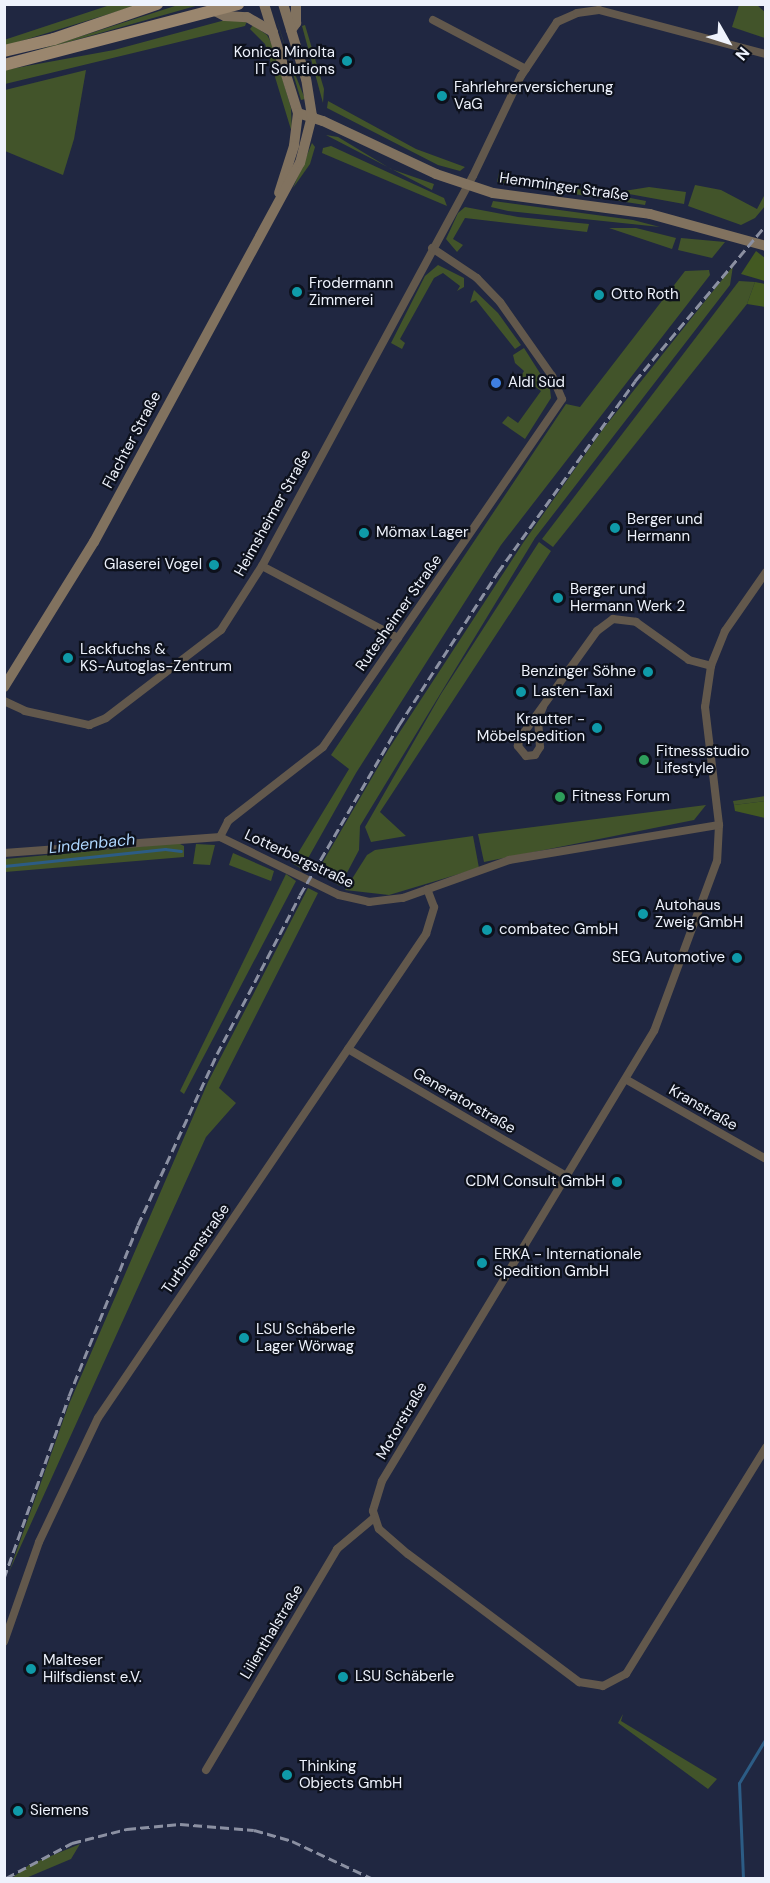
<!DOCTYPE html>
<html>
<head>
<meta charset="utf-8">
<style>
	body { margin:0 }
	#map { position:relative; width:770px; height:1883px; overflow:hidden; background:#202741; font-family:"DM Sans",sans-serif }
	div>[style] { position:absolute }
	[style*='--x'] { left:calc(var(--x)*1px); top:calc(var(--y)*1px); width:calc(var(--w)*1px); rotate:calc(var(--a)*1deg) }
	.green>* { inset:0; background:#42542a }
	.forest>* { inset:0; background:#435922 }
	.stream>* { height:3px; margin:-1.5px; padding:0 1.5px; transform-origin:1.5px; border-radius:1.5px; background:#2c5c85 }
	.street>* { height:8px; margin:-4px; padding:0 4px; transform-origin:4px; border-radius:4px; background:#62584c }
	.secondary>* { height:10px; margin:-5px; padding:0 5px; transform-origin:5px; border-radius:5px; background:#81725f }
	.primary>* { height:12px; margin:-6px; padding:0 6px; transform-origin:6px; border-radius:6px; background:#9a866e }
	.rail>* { height:3px; margin-top:-1.5px; transform-origin:0; background:repeating-linear-gradient(90deg,#8b90a2 0 9px,transparent 0 13.5px) }
	.dots>* { width:16px; height:16px; translate:-50% -50%; box-sizing:border-box; border:3px solid #0d111c; border-radius:50% }
	span { translate:-50% -50%; white-space:nowrap; text-align:center; line-height:1.15; -webkit-text-stroke:4.5px #0d111c; paint-order:stroke }
	.poi-label { font-size:15px; color:#eef2fc }
	.right { translate:-100% -50%; text-align:right }
	.left { translate:0 -50%; text-align:left }
	.street-label { font-size:15px; color:#eef2fc }
	.water-label { font-size:16px; color:#afd7fe; font-style:italic }
	.frame { position:absolute; inset:0; border:6px solid #eef2fc; pointer-events:none }
	.north { position:absolute; left:698px; top:12px; width:60px; height:60px; -webkit-text-stroke:4px #0d111c; paint-order:stroke; rotate:129deg; font-size:16px; font-weight:700; line-height:24px; text-align:center; color:#eef2fc }
	.north::after { content:''; display:block; margin:auto; width:21px; height:27px; background:#eef2fc; clip-path:polygon(50% 0,100% 100%,50% 72%,0 100%) }
</style>
</head>
<body>
<div id="map">
	<div class="green">
		<div style="clip-path:polygon(110px 5px,138px 5px,5px 46px,4px 40px)"></div>
		<div style="clip-path:polygon(178px 5px,199px 5px,26px 54px)"></div>
		<div style="clip-path:polygon(739px 5px,757px 5px,765px 12px,765px 38px,732px 27px)"></div>
		<div style="clip-path:polygon(274px 11px,289px 59px,305px 99px,301px 100px)"></div>
		<div style="clip-path:polygon(229px 19px,247px 21px,245px 26px,5px 84px,5px 70px,114px 50px)"></div>
		<div style="clip-path:polygon(253px 25px,267px 35px,273px 46px,291px 108px,292px 133px,265px 44px,250px 29px)"></div>
		<div style="clip-path:polygon(305px 25px,324px 89px,323px 103px,302px 26px)"></div>
		<div style="clip-path:polygon(86px 70px,74px 139px,63px 175px,5px 151px,5px 90px)"></div>
		<div style="clip-path:polygon(328px 101px,416px 149px,465px 167px,460px 171px,438px 165px,327px 108px)"></div>
		<div style="clip-path:polygon(326px 135px,338px 137px,391px 169px,434px 184px,432px 190px)"></div>
		<div style="clip-path:polygon(312px 143px,315px 147px,310px 164px,293px 188px)"></div>
		<div style="clip-path:polygon(331px 146px,444px 198px,447px 206px,322px 153px,323px 148px)"></div>
		<div style="clip-path:polygon(499px 173px,646px 201px,645px 205px,497px 182px)"></div>
		<div style="clip-path:polygon(695px 185px,721px 190px,757px 209px,765px 194px,765px 206px,755px 218px,741px 225px,688px 206px)"></div>
		<div style="clip-path:polygon(649px 187px,686px 192px,684px 204px,618px 192px)"></div>
		<div style="clip-path:polygon(493px 201px,633px 220px,660px 227px,508px 211px,491px 207px)"></div>
		<div style="clip-path:polygon(465px 207px,518px 217px,589px 224px,587px 232px,465px 218px,453px 239px,463px 245px,457px 252px,446px 239px,458px 213px)"></div>
		<div style="clip-path:polygon(609px 228px,636px 228px,676px 238px,672px 249px)"></div>
		<div style="clip-path:polygon(681px 238px,725px 242px,712px 258px,678px 250px)"></div>
		<div style="clip-path:polygon(438px 265px,464px 278px,464px 287px,457px 291px,460px 286px,443px 273px,434px 278px,400px 339px,405px 343px,402px 349px,391px 343px,425px 276px)"></div>
		<div style="clip-path:polygon(733px 266px,730px 285px,535px 538px,360px 826px,359px 850px,340px 886px,317px 872px,388px 750px,523px 543px,603px 429px)"></div>
		<div style="clip-path:polygon(709px 270px,710px 275px,501px 545px,356px 773px,302px 869px,292px 863px,349px 769px,331px 755px,566px 404px,580px 407px,685px 271px)"></div>
		<div style="clip-path:polygon(739px 281px,755px 282px,747px 304px,553px 547px,542px 539px)"></div>
		<div style="clip-path:polygon(474px 290px,498px 313px,521px 345px,515px 349px,476px 300px,470px 303px)"></div>
		<div style="clip-path:polygon(524px 348px,550px 389px,551px 398px,525px 439px,502px 423px,508px 416px,518px 423px,541px 391px,521px 376px,524px 371px,515px 363px,513px 355px)"></div>
		<div style="clip-path:polygon(539px 542px,551px 551px,380px 812px,406px 836px,371px 842px,365px 827px,441px 694px)"></div>
		<div style="clip-path:polygon(765px 796px,765px 801px,734px 805px,733px 801px)"></div>
		<div style="clip-path:polygon(706px 805px,694px 820px,484px 862px,478px 834px)"></div>
		<div style="clip-path:polygon(473px 836px,479px 868px,389px 895px,345px 890px,367px 855px,375px 850px)"></div>
		<div style="clip-path:polygon(178px 843px,184px 846px,184px 857px,5px 872px,5px 859px)"></div>
		<div style="clip-path:polygon(196px 844px,215px 845px,210px 865px,193px 864px)"></div>
		<div style="clip-path:polygon(233px 853px,274px 871px,271px 881px,229px 865px)"></div>
		<div style="clip-path:polygon(286px 874px,296px 881px,184px 1094px,180px 1091px)"></div>
		<div style="clip-path:polygon(308px 888px,318px 893px,219px 1088px,236px 1103px,206px 1137px,9px 1572px,69px 1404px,208px 1082px)"></div>
		<div style="clip-path:polygon(623px 1714px,621px 1721px,717px 1779px,708px 1789px,618px 1723px)"></div>
		<div style="clip-path:polygon(80px 1844px,71px 1859px,26px 1878px,12px 1878px,29px 1865px)"></div>
	</div>
	<div class="forest">
		<div style="clip-path:polygon(756px 251px,765px 258px,765px 281px,741px 274px)"></div>
		<div style="clip-path:polygon(755px 282px,765px 284px,765px 307px,747px 304px)"></div>
		<div style="clip-path:polygon(765px 801px,765px 818px,735px 811px,734px 805px)"></div>
	</div>
	<div class="stream">
		<div style="--x:4;--y:866;--w:162;--a:-6"></div>
		<div style="--x:165;--y:849;--w:16;--a:7"></div>
		<div style="--x:743;--y:1878;--w:95;--a:-92.4"></div>
		<div style="--x:739;--y:1783;--w:52;--a:-59"></div>
	</div>
	<div class="street">
		<div style="--x:433;--y:20;--w:105;--a:27.8"></div>
		<div style="--x:262;--y:566;--w:154;--a:27.9"></div>
		<div style="--x:766;--y:572;--w:72;--a:124.8"></div>
		<div style="--x:725;--y:631;--w:38;--a:112"></div>
		<div style="--x:711;--y:666;--w:41;--a:98.3"></div>
		<div style="--x:705;--y:707;--w:119;--a:83.2"></div>
		<div style="--x:719;--y:825;--w:36;--a:93"></div>
		<div style="--x:717;--y:861;--w:181;--a:110.3"></div>
		<div style="--x:654;--y:1031;--w:526;--a:121.15"></div>
		<div style="--x:382;--y:1481;--w:31;--a:107"></div>
		<div style="--x:373;--y:1511;--w:19;--a:72"></div>
		<div style="--x:379;--y:1529;--w:38;--a:41"></div>
		<div style="--x:408;--y:1554;--w:214;--a:36.8"></div>
		<div style="--x:579;--y:1682;--w:24;--a:9"></div>
		<div style="--x:603;--y:1686;--w:26;--a:-28"></div>
		<div style="--x:626;--y:1674;--w:267;--a:-58.3"></div>
		<div style="--x:4;--y:701;--w:23;--a:25"></div>
		<div style="--x:25;--y:711;--w:66;--a:12.3"></div>
		<div style="--x:89;--y:725;--w:18;--a:-22"></div>
		<div style="--x:106;--y:718;--w:145;--a:-37.4"></div>
		<div style="--x:221;--y:630;--w:76;--a:-57.4"></div>
		<div style="--x:262;--y:566;--w:443;--a:-61.6"></div>
		<div style="--x:473;--y:176;--w:111;--a:-64.4"></div>
		<div style="--x:521;--y:76;--w:65;--a:-56.3"></div>
		<div style="--x:557;--y:22;--w:22;--a:-24"></div>
		<div style="--x:577;--y:13;--w:22;--a:-8"></div>
		<div style="--x:599;--y:10;--w:173;--a:14.8"></div>
		<div style="--x:543;--y:707;--w:13;--a:113"></div>
		<div style="--x:538;--y:719;--w:28;--a:86"></div>
		<div style="--x:540;--y:747;--w:9;--a:122"></div>
		<div style="--x:535;--y:755;--w:9;--a:174"></div>
		<div style="--x:526;--y:756;--w:13;--a:-129"></div>
		<div style="--x:518;--y:746;--w:8;--a:-76"></div>
		<div style="--x:520;--y:738;--w:132;--a:-54.3"></div>
		<div style="--x:597;--y:631;--w:20;--a:-37"></div>
		<div style="--x:613;--y:619;--w:23;--a:7"></div>
		<div style="--x:636;--y:622;--w:65;--a:35.6"></div>
		<div style="--x:689;--y:660;--w:23;--a:15"></div>
		<div style="--x:220;--y:837;--w:18;--a:-63"></div>
		<div style="--x:228;--y:821;--w:120;--a:-37.9"></div>
		<div style="--x:323;--y:747;--w:422;--a:-55.5"></div>
		<div style="--x:562;--y:399;--w:25;--a:-113"></div>
		<div style="--x:552;--y:376;--w:90;--a:-125.1"></div>
		<div style="--x:500;--y:302;--w:33;--a:-134"></div>
		<div style="--x:477;--y:278;--w:54;--a:-146.3"></div>
		<div style="--x:4;--y:853;--w:217;--a:-4.2"></div>
		<div style="--x:220;--y:837;--w:132;--a:26"></div>
		<div style="--x:339;--y:895;--w:31;--a:13"></div>
		<div style="--x:369;--y:902;--w:34;--a:-7"></div>
		<div style="--x:403;--y:898;--w:113;--a:-19.7"></div>
		<div style="--x:509;--y:860;--w:213;--a:-9.5"></div>
		<div style="--x:348;--y:1049;--w:252;--a:30.2"></div>
		<div style="--x:627;--y:1080;--w:160;--a:29.6"></div>
		<div style="--x:4;--y:1642;--w:106;--a:-70.7"></div>
		<div style="--x:39;--y:1542;--w:137;--a:-64.6"></div>
		<div style="--x:98;--y:1418;--w:585;--a:-55.88"></div>
		<div style="--x:426;--y:934;--w:28;--a:-73"></div>
		<div style="--x:434;--y:907;--w:19;--a:-111"></div>
		<div style="--x:206;--y:1770;--w:257;--a:-59.3"></div>
		<div style="--x:337;--y:1549;--w:48;--a:-40"></div>
	</div>
	<div class="secondary">
		<div style="--x:264;--y:4;--w:114;--a:72.7"></div>
		<div style="--x:298;--y:113;--w:33;--a:97"></div>
		<div style="--x:294;--y:146;--w:49;--a:107.7"></div>
		<div style="--x:215;--y:11;--w:11;--a:27"></div>
		<div style="--x:225;--y:16;--w:22;--a:3"></div>
		<div style="--x:247;--y:17;--w:30;--a:30"></div>
		<div style="--x:291;--y:30;--w:9;--a:-54"></div>
		<div style="--x:296;--y:23;--w:19;--a:-90"></div>
		<div style="--x:298;--y:113;--w:26;--a:18"></div>
		<div style="--x:323;--y:121;--w:125;--a:25.1"></div>
		<div style="--x:436;--y:174;--w:60;--a:18.4"></div>
		<div style="--x:493;--y:193;--w:158;--a:7.6"></div>
		<div style="--x:650;--y:214;--w:120;--a:15.4"></div>
		<div style="--x:4;--y:687;--w:171;--a:-58.2"></div>
		<div style="--x:94;--y:542;--w:431;--a:-61.5"></div>
		<div style="--x:300;--y:163;--w:49;--a:-75.7"></div>
		<div style="--x:312;--y:116;--w:37;--a:-99"></div>
		<div style="--x:306;--y:79;--w:78;--a:-107"></div>
	</div>
	<div class="primary">
		<div style="--x:4;--y:51;--w:51;--a:-13.5"></div>
		<div style="--x:54;--y:39;--w:109;--a:-18.8"></div>
		<div style="--x:4;--y:65;--w:242;--a:-14.6"></div>
	</div>
	<div class="rail">
		<div style="--x:4;--y:1578;--w:193;--a:-70.3"></div>
		<div style="--x:69;--y:1396;--w:184;--a:-68"></div>
		<div style="--x:138;--y:1225;--w:188;--a:-65.2"></div>
		<div style="--x:217;--y:1054;--w:179;--a:-62.4"></div>
		<div style="--x:300;--y:895;--w:197;--a:-59.8"></div>
		<div style="--x:399;--y:725;--w:182;--a:-57.1"></div>
		<div style="--x:498;--y:572;--w:235;--a:-54.3"></div>
		<div style="--x:635;--y:381;--w:204;--a:-50"></div>
		<div style="--x:6;--y:1878;--w:75;--a:-27.9"></div>
		<div style="--x:72;--y:1843;--w:57;--a:-14.3"></div>
		<div style="--x:127;--y:1829;--w:53;--a:-5.4"></div>
		<div style="--x:180;--y:1824;--w:74;--a:4.6"></div>
		<div style="--x:254;--y:1830;--w:40;--a:16"></div>
		<div style="--x:292;--y:1841;--w:87;--a:25.1"></div>
	</div>
	<div class="dots">
		<div style="left:347px;top:61px;background:#0f9aa8"></div>
		<div style="left:442px;top:96px;background:#0f9aa8"></div>
		<div style="left:297px;top:292px;background:#0f9aa8"></div>
		<div style="left:599px;top:295px;background:#0f9aa8"></div>
		<div style="left:496px;top:383px;background:#3f7fe0"></div>
		<div style="left:615px;top:528px;background:#0f9aa8"></div>
		<div style="left:364px;top:533px;background:#0f9aa8"></div>
		<div style="left:214px;top:565px;background:#0f9aa8"></div>
		<div style="left:558px;top:598px;background:#0f9aa8"></div>
		<div style="left:68px;top:658px;background:#0f9aa8"></div>
		<div style="left:648px;top:672px;background:#0f9aa8"></div>
		<div style="left:521px;top:692px;background:#0f9aa8"></div>
		<div style="left:597px;top:728px;background:#0f9aa8"></div>
		<div style="left:644px;top:760px;background:#2e9e5b"></div>
		<div style="left:560px;top:797px;background:#2e9e5b"></div>
		<div style="left:643px;top:914px;background:#0f9aa8"></div>
		<div style="left:487px;top:930px;background:#0f9aa8"></div>
		<div style="left:737px;top:958px;background:#0f9aa8"></div>
		<div style="left:617px;top:1182px;background:#0f9aa8"></div>
		<div style="left:482px;top:1263px;background:#0f9aa8"></div>
		<div style="left:244px;top:1338px;background:#0f9aa8"></div>
		<div style="left:31px;top:1669px;background:#0f9aa8"></div>
		<div style="left:343px;top:1677px;background:#0f9aa8"></div>
		<div style="left:287px;top:1775px;background:#0f9aa8"></div>
		<div style="left:18px;top:1811px;background:#0f9aa8"></div>
	</div>
	<div class="poi-label">
		<span class="right" style="left:335px;top:61px">Konica Minolta<br>IT Solutions</span>
		<span class="left" style="left:454px;top:96px">Fahrlehrerversicherung<br>VaG</span>
		<span class="left" style="left:309px;top:292px">Frodermann<br>Zimmerei</span>
		<span class="left" style="left:611px;top:295px">Otto Roth</span>
		<span class="left" style="left:508px;top:383px">Aldi Süd</span>
		<span class="left" style="left:627px;top:528px">Berger und<br>Hermann</span>
		<span class="left" style="left:376px;top:533px">Mömax Lager</span>
		<span class="right" style="left:202px;top:565px">Glaserei Vogel</span>
		<span class="left" style="left:570px;top:598px">Berger und<br>Hermann Werk 2</span>
		<span class="left" style="left:80px;top:658px">Lackfuchs &amp;<br>KS-Autoglas-Zentrum</span>
		<span class="right" style="left:636px;top:672px">Benzinger Söhne</span>
		<span class="left" style="left:533px;top:692px">Lasten-Taxi</span>
		<span class="right" style="left:585px;top:728px">Krautter -<br>Möbelspedition</span>
		<span class="left" style="left:656px;top:760px">Fitnessstudio<br>Lifestyle</span>
		<span class="left" style="left:572px;top:797px">Fitness Forum</span>
		<span class="left" style="left:655px;top:914px">Autohaus<br>Zweig GmbH</span>
		<span class="left" style="left:499px;top:930px">combatec GmbH</span>
		<span class="right" style="left:725px;top:958px">SEG Automotive</span>
		<span class="right" style="left:605px;top:1182px">CDM Consult GmbH</span>
		<span class="left" style="left:494px;top:1263px">ERKA - Internationale<br>Spedition GmbH</span>
		<span class="left" style="left:256px;top:1338px">LSU Schäberle<br>Lager Wörwag</span>
		<span class="left" style="left:43px;top:1669px">Malteser<br>Hilfsdienst e.V.</span>
		<span class="left" style="left:355px;top:1677px">LSU Schäberle</span>
		<span class="left" style="left:299px;top:1775px">Thinking<br>Objects GmbH</span>
		<span class="left" style="left:30px;top:1811px">Siemens</span>
	</div>
	<div class="street-label">
		<span style="left:564px;top:187px;rotate:8deg">Hemminger Straße</span>
		<span style="left:132px;top:440px;rotate:-62deg">Flachter Straße</span>
		<span style="left:273px;top:513px;rotate:-61deg">Heimsheimer Straße</span>
		<span style="left:399px;top:613px;rotate:-55deg">Rutesheimer Straße</span>
		<span style="left:299px;top:859px;rotate:25deg">Lotterbergstraße</span>
		<span style="left:464px;top:1101px;rotate:30deg">Generatorstraße</span>
		<span style="left:703px;top:1108px;rotate:30deg">Kranstraße</span>
		<span style="left:196px;top:1249px;rotate:-55deg">Turbinenstraße</span>
		<span style="left:402px;top:1421px;rotate:-60deg">Motorstraße</span>
		<span style="left:272px;top:1632px;rotate:-59deg">Lilienthalstraße</span>
	</div>
	<div class="water-label">
		<span style="left:92px;top:844px;rotate:-6deg">Lindenbach</span>
	</div>
	<div class="frame"></div>
	<div class="north">N</div>
</div>
</body>
</html>
